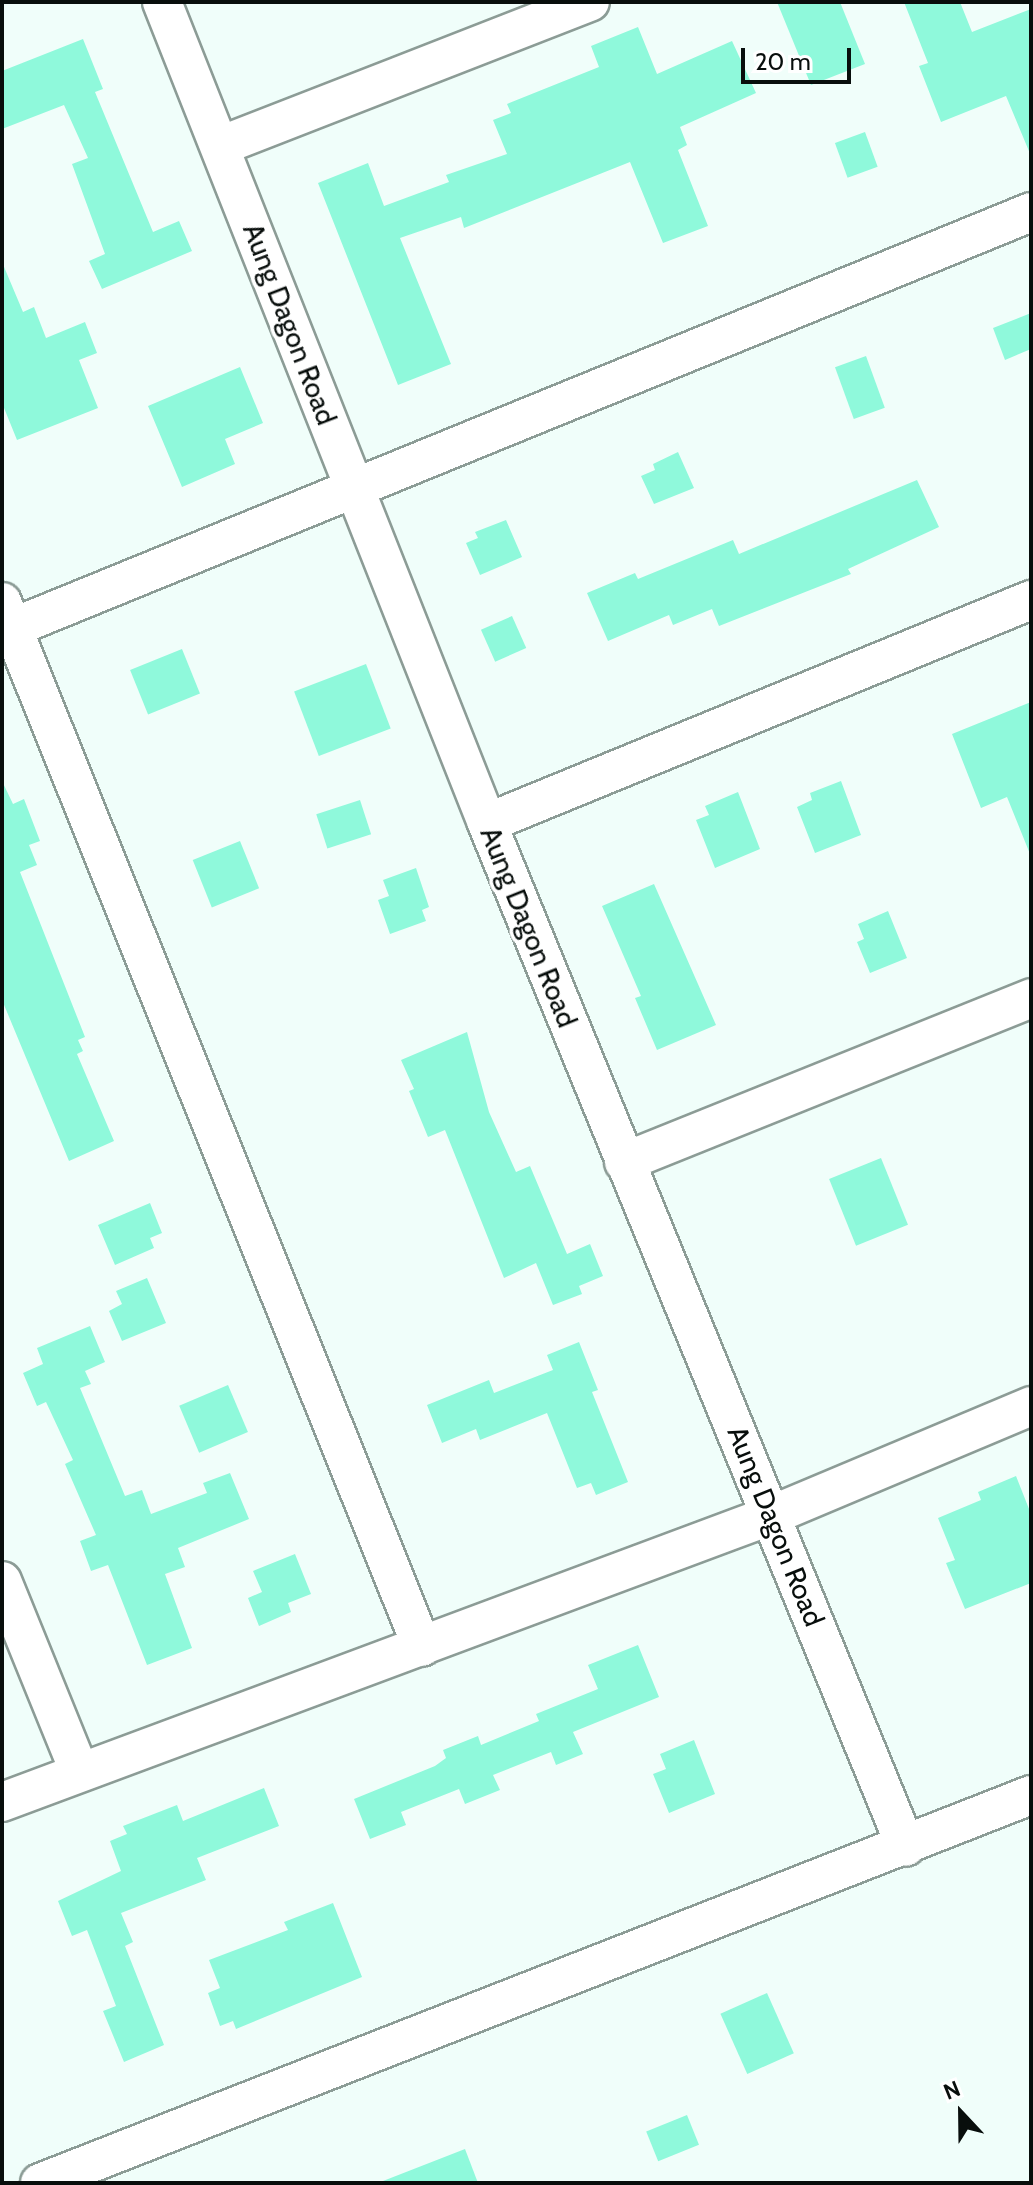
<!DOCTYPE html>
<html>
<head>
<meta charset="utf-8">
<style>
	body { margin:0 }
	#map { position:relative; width:1033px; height:2185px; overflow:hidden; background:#f0fefa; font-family:Cabin,sans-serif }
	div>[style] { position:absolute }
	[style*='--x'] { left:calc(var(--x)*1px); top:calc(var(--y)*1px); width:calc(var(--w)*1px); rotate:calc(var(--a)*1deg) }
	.building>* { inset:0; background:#8ff9db; transform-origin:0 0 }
	.roads { filter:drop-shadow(2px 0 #8c9c96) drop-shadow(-2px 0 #8c9c96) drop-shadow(0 2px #8c9c96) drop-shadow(0 -2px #8c9c96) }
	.minor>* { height:38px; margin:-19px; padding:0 19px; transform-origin:19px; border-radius:19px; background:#fff }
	span { translate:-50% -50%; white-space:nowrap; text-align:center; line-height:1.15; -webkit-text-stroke:7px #fff; paint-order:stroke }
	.street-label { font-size:28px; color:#080e0c }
	.frame { position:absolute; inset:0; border:4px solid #080e0c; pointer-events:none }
	.north { position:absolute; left:921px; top:2073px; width:80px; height:80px; -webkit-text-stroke:6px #fff; paint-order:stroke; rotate:338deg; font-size:22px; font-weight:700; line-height:32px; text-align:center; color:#080e0c }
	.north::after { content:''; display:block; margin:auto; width:28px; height:36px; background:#080e0c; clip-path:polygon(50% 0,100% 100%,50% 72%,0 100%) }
	.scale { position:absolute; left:741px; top:48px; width:110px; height:36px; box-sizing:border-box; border:4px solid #080e0c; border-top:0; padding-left:10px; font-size:24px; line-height:28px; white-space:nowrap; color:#080e0c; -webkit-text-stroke:6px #fff; paint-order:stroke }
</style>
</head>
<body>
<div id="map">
	<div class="building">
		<div style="clip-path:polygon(777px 2px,840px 2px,865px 64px,811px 85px)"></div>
		<div style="clip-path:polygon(904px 2px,960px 2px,972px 32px,1031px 9px,1031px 156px,1006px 96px,941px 122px,919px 66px,928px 63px)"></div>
		<div style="clip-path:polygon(638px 27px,657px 74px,732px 41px,756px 93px,680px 127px,687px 145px,678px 150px,708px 226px,663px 243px,630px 162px,464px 228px,461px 217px,400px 238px,451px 364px,398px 385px,318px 183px,368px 163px,384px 206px,449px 182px,446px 175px,507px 154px,493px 120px,511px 113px,507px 104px,599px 67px,591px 46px)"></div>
		<div style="clip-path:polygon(83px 39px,103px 89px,95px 92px,153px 232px,179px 221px,192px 251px,102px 289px,89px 261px,105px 254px,72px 164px,88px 158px,64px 105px,2px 129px,2px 71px)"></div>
		<div style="left:865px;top:132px;width:37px;height:32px;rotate:70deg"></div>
		<div style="clip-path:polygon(2px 262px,23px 312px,34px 307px,46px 338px,85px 322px,97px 353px,79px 360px,98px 408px,17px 440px,2px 403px)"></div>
		<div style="clip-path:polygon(1031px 313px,1031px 349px,1005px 360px,993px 328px)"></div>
		<div style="left:866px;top:356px;width:55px;height:33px;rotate:70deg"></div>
		<div style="clip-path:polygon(240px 367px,263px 423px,225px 439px,235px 464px,182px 487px,148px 406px)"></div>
		<div style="clip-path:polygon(678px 452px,694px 488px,654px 504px,641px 476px,655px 470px,653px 464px)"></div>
		<div style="clip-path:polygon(917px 480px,939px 527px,848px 569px,851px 574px,719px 626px,712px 609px,673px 625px,669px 615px,608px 641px,587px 593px,635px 573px,638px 579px,733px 540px,739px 554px)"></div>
		<div style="clip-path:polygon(506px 520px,522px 557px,480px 575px,466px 543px,478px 538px,475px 532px)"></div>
		<div style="left:512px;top:616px;width:35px;height:34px;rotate:66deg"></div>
		<div style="left:182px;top:649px;width:48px;height:56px;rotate:68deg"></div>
		<div style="left:366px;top:664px;width:69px;height:77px;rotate:69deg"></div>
		<div style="clip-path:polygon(1031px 702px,1031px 854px,1030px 854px,1007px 797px,981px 808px,952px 734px)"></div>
		<div style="clip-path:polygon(2px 781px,13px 804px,24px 799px,40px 841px,29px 845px,37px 865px,20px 872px,85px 1037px,78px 1040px,83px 1051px,77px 1054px,114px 1141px,69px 1161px,2px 1000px)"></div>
		<div style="clip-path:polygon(841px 781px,861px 835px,815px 853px,797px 807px,812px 800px,810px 793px)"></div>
		<div style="clip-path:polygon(738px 792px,760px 849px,715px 868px,696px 820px,709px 815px,705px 806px)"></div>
		<div style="left:360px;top:800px;width:36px;height:46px;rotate:72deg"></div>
		<div style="left:240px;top:841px;width:51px;height:51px;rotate:68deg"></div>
		<div style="clip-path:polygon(416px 868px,429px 907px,422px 910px,426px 921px,390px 934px,378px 900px,389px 896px,383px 880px)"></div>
		<div style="clip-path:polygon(654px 884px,716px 1025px,657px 1050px,635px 998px,641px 996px,602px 906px)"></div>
		<div style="clip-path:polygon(888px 911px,907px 958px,870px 973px,857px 942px,864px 939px,858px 924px)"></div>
		<div style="clip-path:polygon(467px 1032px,489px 1112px,516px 1172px,530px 1166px,567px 1254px,590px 1244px,603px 1276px,579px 1286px,582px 1294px,553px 1305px,536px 1263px,504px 1278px,445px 1130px,428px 1137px,409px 1091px,414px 1089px,401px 1060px)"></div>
		<div style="left:881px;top:1158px;width:72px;height:56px;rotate:68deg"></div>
		<div style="clip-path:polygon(150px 1203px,162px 1233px,150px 1238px,154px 1248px,115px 1265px,98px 1225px)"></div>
		<div style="clip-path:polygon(147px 1278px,166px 1323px,122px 1341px,109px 1311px,122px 1304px,116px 1291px)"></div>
		<div style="clip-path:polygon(90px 1326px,105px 1362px,85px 1371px,91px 1384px,80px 1388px,125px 1496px,142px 1490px,151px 1514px,207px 1493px,203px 1483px,230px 1473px,249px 1519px,178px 1548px,185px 1567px,165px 1574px,192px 1648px,147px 1665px,108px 1565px,91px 1571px,80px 1541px,96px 1535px,65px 1464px,73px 1460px,46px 1402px,37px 1406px,23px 1373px,43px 1364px,37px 1348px)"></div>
		<div style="clip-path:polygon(579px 1342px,598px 1390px,592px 1392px,628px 1482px,596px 1495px,591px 1483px,577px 1488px,547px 1413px,480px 1440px,476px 1429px,442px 1443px,427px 1405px,489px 1380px,494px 1393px,553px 1370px,547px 1355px)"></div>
		<div style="left:228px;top:1385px;width:51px;height:53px;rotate:67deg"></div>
		<div style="clip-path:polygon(1016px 1476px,1031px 1514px,1031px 1583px,965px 1609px,946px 1563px,955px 1560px,938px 1518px,981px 1500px,978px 1492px)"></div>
		<div style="clip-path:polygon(295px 1554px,311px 1594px,288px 1603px,291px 1612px,259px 1626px,248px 1598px,262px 1592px,253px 1571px)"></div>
		<div style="clip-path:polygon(638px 1645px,659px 1697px,573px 1732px,583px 1754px,556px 1765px,551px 1752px,493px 1775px,500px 1790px,465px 1804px,459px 1789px,401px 1812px,406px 1825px,370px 1839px,354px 1799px,435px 1766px,446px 1758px,443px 1750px,478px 1736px,481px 1745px,539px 1721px,536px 1714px,598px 1689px,588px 1665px)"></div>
		<div style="clip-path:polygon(694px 1740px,715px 1794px,669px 1813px,653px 1774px,666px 1769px,660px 1754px)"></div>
		<div style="clip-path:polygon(264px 1788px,279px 1826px,197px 1858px,206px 1880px,121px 1913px,133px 1942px,125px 1946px,164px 2045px,124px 2062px,103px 2011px,116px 2006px,87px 1930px,72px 1936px,58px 1901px,121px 1871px,110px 1841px,127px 1834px,123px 1826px,177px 1805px,183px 1821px)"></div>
		<div style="clip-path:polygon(333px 1903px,362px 1977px,236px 2029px,233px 2021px,220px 2026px,208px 1993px,220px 1988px,209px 1960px,288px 1930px,284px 1922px)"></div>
		<div style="left:767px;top:1993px;width:66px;height:51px;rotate:66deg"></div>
		<div style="left:687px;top:2115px;width:32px;height:44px;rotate:68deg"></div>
		<div style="clip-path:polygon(465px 2149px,478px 2183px,384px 2183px,383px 2181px)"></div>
	</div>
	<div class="roads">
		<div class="minor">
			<div style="--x:162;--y:2;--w:883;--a:68.4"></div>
			<div style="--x:487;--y:823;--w:1106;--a:67.75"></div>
			<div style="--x:220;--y:146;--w:397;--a:-21.3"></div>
			<div style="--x:2;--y:602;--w:1126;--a:68.1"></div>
			<div style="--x:2;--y:632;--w:1111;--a:-22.2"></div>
			<div style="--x:487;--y:823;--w:588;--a:-22.29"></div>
			<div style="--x:624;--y:1162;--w:439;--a:-21.9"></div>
			<div style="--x:2;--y:1581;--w:205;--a:67.9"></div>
			<div style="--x:2;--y:1802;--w:822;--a:-20.44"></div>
			<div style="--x:772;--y:1515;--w:281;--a:-22.8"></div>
			<div style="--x:40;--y:2183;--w:1064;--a:-21.38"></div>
		</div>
	</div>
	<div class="street-label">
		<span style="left:290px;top:324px;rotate:69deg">Aung Dagon Road</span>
		<span style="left:529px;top:927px;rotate:68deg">Aung Dagon Road</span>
		<span style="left:776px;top:1526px;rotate:68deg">Aung Dagon Road</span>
	</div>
	<div class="frame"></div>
	<div class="north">N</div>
	<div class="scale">20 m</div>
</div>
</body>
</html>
